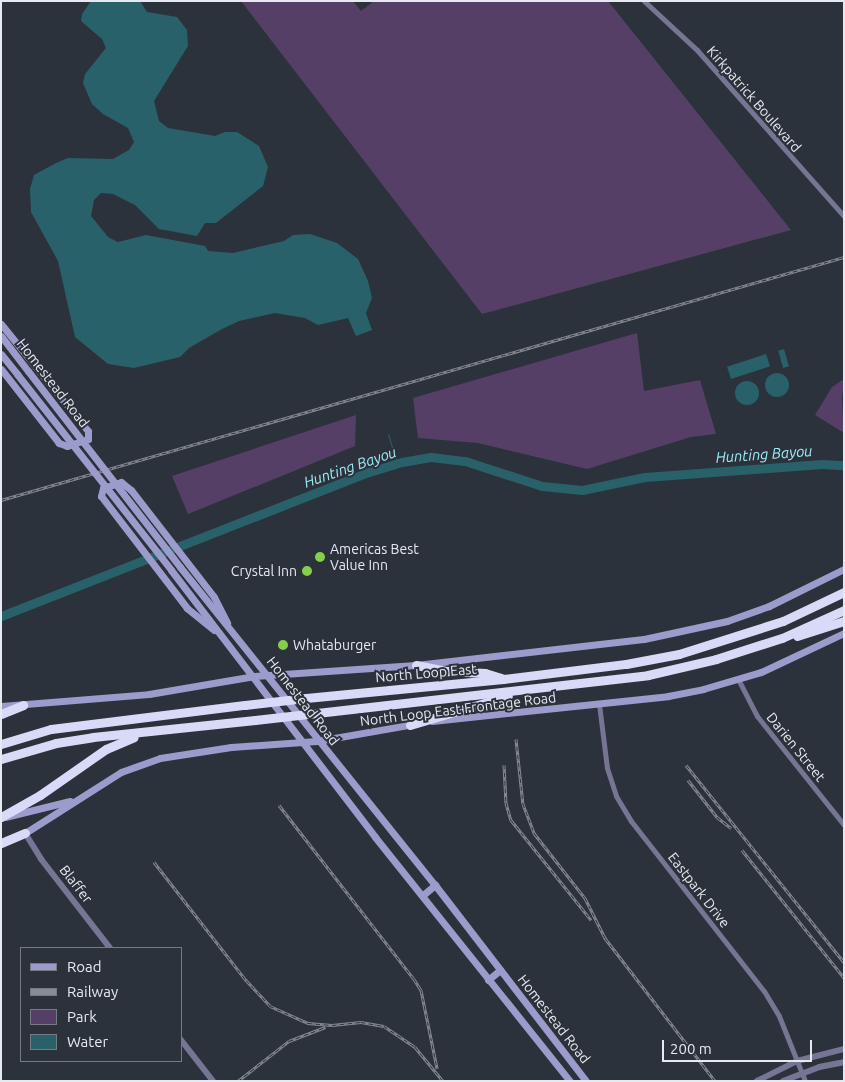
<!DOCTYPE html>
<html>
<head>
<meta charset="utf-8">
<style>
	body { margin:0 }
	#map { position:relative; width:845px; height:1082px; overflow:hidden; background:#2c323b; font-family:Ubuntu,sans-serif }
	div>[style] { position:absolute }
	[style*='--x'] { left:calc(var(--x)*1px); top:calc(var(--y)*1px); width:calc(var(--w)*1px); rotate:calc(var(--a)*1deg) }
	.green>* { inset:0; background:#553f66 }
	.water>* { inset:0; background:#29616a; transform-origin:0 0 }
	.round { border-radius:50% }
	.stream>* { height:1px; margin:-0.5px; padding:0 0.5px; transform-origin:0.5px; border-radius:0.5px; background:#29616a }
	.river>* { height:9px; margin:-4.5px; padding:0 4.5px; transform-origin:4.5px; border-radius:4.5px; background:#29616a }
	.minor>* { height:5px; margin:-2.5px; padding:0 2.5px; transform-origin:2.5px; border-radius:2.5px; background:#767694 }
	.tertiary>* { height:6px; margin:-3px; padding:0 3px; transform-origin:3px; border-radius:3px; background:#767694 }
	.secondary>* { height:7px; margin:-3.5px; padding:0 3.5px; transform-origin:3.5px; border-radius:3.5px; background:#9c9ccc }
	.motorway>* { height:9px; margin:-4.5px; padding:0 4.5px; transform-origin:4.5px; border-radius:4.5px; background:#d9daf7 }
	.rail>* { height:3px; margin-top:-1.5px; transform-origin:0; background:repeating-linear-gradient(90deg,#2c323b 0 4px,#878b93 0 8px); box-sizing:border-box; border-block:1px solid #878b93 }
	.secondary-bridge>* { height:7px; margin:-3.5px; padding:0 3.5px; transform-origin:3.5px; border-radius:3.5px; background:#9c9ccc }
	.motorway-bridge>* { height:9px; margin:-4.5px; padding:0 4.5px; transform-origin:4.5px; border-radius:4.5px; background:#d9daf7 }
	.dots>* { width:14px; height:14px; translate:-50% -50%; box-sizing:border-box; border:2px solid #2c323b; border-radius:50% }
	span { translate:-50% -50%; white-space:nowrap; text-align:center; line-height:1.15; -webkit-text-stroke:4px #2c323b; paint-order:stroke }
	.street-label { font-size:14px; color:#e6e9f0 }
	.poi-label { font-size:14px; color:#e6e9f0 }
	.left { translate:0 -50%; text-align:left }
	.right { translate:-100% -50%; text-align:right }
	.water-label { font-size:15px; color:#9ceaf7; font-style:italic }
	.frame { position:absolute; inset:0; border:2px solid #e6e9f0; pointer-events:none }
	.legend { position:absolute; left:20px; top:947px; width:162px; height:115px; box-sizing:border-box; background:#2c323b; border:1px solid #767b83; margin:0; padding:6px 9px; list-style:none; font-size:15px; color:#e6e9f0 }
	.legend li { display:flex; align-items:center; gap:10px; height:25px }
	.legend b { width:25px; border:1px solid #767b83 }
	.scale { position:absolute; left:662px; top:1040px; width:150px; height:22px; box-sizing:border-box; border:2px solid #e6e9f0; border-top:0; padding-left:6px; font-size:15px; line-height:18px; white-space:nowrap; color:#e6e9f0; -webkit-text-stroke:4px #2c323b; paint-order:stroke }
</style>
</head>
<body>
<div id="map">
	<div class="green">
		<div style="clip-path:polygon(241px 1px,353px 1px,361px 11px,374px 1px,608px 1px,791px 230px,482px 314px)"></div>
		<div style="clip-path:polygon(637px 333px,644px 391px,700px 380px,716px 434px,691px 437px,587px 469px,478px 443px,418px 438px,413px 398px)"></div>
		<div style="clip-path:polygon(844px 379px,842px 398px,844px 433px,815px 415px,832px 387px)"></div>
		<div style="clip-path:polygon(356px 415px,355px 446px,188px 514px,172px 476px)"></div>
	</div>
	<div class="water">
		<div style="clip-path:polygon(91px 1px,140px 1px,147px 12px,177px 17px,187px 30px,188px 46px,154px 101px,159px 121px,168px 128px,215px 136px,225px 132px,237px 132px,259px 146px,268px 167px,263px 186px,216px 223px,205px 223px,197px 236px,159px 229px,135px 205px,113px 194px,101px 193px,94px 200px,91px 216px,108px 237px,118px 242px,146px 235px,205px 246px,208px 251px,233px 253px,284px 241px,293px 235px,310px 234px,337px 243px,358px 259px,368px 281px,372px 298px,366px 313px,372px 330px,356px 336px,348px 318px,318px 325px,305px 318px,275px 313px,239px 321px,222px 329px,189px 348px,180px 357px,134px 368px,108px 364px,75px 337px,58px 261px,31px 212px,30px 189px,34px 175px,56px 163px,68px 158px,113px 159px,129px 150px,134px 142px,128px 128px,103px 114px,92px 104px,83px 83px,85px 74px,106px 48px,102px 39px,81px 21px,82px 14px)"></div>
		<div style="left:784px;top:349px;width:18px;height:6px;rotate:74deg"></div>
		<div style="left:766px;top:354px;width:13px;height:41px;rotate:72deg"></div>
		<div class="round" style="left:765px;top:373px;width:24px;height:24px"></div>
		<div class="round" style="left:735px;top:381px;width:24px;height:24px"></div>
	</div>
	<div class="stream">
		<div style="--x:388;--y:434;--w:31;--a:73"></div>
	</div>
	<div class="river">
		<div style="--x:1;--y:616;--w:395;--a:-21.4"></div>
		<div style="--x:369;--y:472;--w:34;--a:-17"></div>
		<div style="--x:402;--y:462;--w:29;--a:-10"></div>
		<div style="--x:431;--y:457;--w:34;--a:7"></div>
		<div style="--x:465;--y:461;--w:81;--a:18"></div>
		<div style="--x:542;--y:486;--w:40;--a:5.7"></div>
		<div style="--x:582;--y:490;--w:64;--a:-11.7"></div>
		<div style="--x:645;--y:477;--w:177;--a:-4.2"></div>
		<div style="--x:822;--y:464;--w:22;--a:3"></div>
	</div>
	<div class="minor">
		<div style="--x:644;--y:1;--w:72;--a:42.8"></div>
		<div style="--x:697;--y:50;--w:222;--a:48.5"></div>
		<div style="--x:738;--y:679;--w:42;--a:62.8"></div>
		<div style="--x:757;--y:716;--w:139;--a:51.4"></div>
		<div style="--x:599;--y:704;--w:64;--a:82.9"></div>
		<div style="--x:607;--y:768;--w:29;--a:72"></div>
		<div style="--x:616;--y:796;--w:29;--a:59"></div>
		<div style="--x:631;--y:821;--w:216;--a:52"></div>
		<div style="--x:764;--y:991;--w:29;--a:59"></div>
		<div style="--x:779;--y:1016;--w:70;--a:68.2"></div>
	</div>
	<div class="tertiary">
		<div style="--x:25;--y:833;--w:31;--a:58"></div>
		<div style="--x:41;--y:859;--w:113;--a:52.2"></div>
		<div style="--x:181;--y:1040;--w:52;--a:52"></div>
		<div style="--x:757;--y:1081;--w:45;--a:-26.6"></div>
		<div style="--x:797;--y:1061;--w:49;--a:-14.3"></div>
		<div style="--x:783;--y:1081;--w:39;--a:-21"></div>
		<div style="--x:819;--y:1067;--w:25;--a:-11"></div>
	</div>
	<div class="secondary">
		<div style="--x:1;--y:324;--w:138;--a:50.9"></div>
		<div style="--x:88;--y:431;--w:8;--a:90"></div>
		<div style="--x:88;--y:439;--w:22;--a:162"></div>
		<div style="--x:67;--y:446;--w:9;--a:-159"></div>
		<div style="--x:59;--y:443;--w:94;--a:-128.1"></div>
		<div style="--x:1;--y:336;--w:44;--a:52.4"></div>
		<div style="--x:1;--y:354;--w:26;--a:51"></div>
		<div style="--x:180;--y:567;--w:408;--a:51.3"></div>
		<div style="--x:435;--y:885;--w:247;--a:52.4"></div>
		<div style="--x:171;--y:570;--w:336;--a:52.6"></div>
		<div style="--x:375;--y:837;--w:312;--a:51.4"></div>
		<div style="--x:214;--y:630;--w:35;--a:-141"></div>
		<div style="--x:187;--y:608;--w:141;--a:-127.5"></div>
		<div style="--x:101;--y:496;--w:8;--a:-76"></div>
		<div style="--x:103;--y:488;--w:19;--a:-18"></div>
		<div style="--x:121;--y:482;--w:13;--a:39"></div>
		<div style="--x:131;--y:490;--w:135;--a:52.2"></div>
		<div style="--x:214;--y:597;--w:29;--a:63"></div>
		<div style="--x:1;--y:706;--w:148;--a:-4.6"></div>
		<div style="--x:149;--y:694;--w:107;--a:-9.7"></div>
		<div style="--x:254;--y:676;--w:162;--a:-3.9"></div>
		<div style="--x:416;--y:665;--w:229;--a:-6.5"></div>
		<div style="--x:644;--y:639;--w:85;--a:-12.2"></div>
		<div style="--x:727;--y:621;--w:45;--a:-19.7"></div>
		<div style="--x:769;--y:606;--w:84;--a:-26.3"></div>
		<div style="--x:432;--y:721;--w:237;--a:-6"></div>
		<div style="--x:668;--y:696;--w:36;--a:-11"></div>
		<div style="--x:703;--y:689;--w:60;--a:-16.3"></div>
		<div style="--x:761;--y:672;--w:92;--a:-25.2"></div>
		<div style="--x:5;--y:817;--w:67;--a:-13.8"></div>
		<div style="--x:25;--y:833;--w:114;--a:-32.4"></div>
		<div style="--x:121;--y:772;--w:41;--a:-19.7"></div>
		<div style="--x:160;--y:758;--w:72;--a:-8.8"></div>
		<div style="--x:231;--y:747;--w:86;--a:-4"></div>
		<div style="--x:317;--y:741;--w:98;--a:-9.9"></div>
		<div style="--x:423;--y:895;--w:16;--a:-40"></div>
		<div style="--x:488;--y:980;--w:16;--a:-40"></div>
	</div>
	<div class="motorway">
		<div style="--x:797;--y:636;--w:49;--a:-17.7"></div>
		<div style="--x:416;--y:665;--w:33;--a:11"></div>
		<div style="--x:448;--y:671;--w:37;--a:3"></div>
		<div style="--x:485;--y:673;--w:17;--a:17"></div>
		<div style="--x:306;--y:698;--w:198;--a:-5.5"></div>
		<div style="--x:503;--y:679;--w:124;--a:-7"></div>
		<div style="--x:626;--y:664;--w:54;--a:-10.7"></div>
		<div style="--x:679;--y:654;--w:109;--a:-17.6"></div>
		<div style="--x:783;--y:621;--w:68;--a:-25.4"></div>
		<div style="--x:317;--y:713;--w:333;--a:-6.5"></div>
		<div style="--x:648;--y:675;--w:70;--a:-13.2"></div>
		<div style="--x:716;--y:659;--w:69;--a:-17.7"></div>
		<div style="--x:782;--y:638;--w:68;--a:-24.3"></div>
		<div style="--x:1;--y:714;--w:24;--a:-22"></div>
		<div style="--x:410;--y:725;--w:102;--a:-16.5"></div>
		<div style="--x:1;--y:744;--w:52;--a:-16.7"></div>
		<div style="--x:51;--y:729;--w:195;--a:-7.1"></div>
		<div style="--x:1;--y:759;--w:57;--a:-16.2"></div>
		<div style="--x:56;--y:743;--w:37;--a:-9"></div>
		<div style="--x:93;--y:737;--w:163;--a:-6"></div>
		<div style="--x:1;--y:817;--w:45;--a:-29.4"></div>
		<div style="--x:40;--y:795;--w:80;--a:-34.9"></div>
		<div style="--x:106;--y:749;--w:30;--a:-23"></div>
		<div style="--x:1;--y:843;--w:26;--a:-23"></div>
	</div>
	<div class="rail">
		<div style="--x:1;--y:500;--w:877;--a:-16.08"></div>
		<div style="--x:516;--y:739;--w:65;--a:83.9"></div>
		<div style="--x:523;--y:804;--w:31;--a:69"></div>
		<div style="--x:534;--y:833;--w:83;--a:51.9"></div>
		<div style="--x:585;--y:898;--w:45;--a:63.4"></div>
		<div style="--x:605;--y:938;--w:180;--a:52.4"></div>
		<div style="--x:504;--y:765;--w:38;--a:87"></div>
		<div style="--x:506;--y:803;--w:18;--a:74"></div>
		<div style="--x:511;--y:820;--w:128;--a:51.3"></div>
		<div style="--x:686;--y:765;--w:253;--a:51.3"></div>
		<div style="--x:688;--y:780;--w:47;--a:51.9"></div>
		<div style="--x:717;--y:817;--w:18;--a:38"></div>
		<div style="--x:279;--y:805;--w:220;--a:52.2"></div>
		<div style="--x:414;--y:979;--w:13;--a:58"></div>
		<div style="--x:421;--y:990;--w:80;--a:78.4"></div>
		<div style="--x:742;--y:850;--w:164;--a:51.4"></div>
		<div style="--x:154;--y:862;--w:150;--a:52.1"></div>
		<div style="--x:246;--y:980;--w:35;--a:47"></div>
		<div style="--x:270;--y:1006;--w:42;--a:24.1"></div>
		<div style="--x:308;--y:1023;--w:24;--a:5"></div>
		<div style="--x:332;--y:1025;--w:29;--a:-6"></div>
		<div style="--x:361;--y:1022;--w:23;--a:10"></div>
		<div style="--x:384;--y:1026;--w:37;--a:34"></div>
		<div style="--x:415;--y:1047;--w:44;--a:50.5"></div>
		<div style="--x:238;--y:1081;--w:65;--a:-38.1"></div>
		<div style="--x:289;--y:1041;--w:39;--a:-21"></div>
	</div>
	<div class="secondary-bridge">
		<div style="--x:28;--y:371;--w:248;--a:52.2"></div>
		<div style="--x:17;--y:374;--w:249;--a:51.8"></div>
	</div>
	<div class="motorway-bridge">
		<div style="--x:245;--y:705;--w:61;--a:-6.5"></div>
		<div style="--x:255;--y:720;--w:62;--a:-6.4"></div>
	</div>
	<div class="dots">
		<div style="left:320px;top:557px;background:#86cf4b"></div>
		<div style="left:307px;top:571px;background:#86cf4b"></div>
		<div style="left:283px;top:645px;background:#86cf4b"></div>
	</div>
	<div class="street-label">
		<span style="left:754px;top:99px;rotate:49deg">Kirkpatrick Boulevard</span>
		<span style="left:53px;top:383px;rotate:52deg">Homestead Road</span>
		<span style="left:426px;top:673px;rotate:-5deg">North Loop East</span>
		<span style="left:303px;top:701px;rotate:52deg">Homestead Road</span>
		<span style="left:458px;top:709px;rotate:-7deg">North Loop East Frontage Road</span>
		<span style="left:796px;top:747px;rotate:51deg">Darien Street</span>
		<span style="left:76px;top:884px;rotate:52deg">Blaffer</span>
		<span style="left:699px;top:890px;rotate:52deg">Eastpark Drive</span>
		<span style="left:554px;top:1019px;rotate:52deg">Homestead Road</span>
	</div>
	<div class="poi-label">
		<span class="left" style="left:330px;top:557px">Americas Best<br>Value Inn</span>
		<span class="right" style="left:297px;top:571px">Crystal Inn</span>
		<span class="left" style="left:293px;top:645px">Whataburger</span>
	</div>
	<div class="water-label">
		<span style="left:764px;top:454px;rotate:-4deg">Hunting Bayou</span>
		<span style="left:350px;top:467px;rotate:-19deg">Hunting Bayou</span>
	</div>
	<div class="frame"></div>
	<ul class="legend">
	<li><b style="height:6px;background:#9c9ccc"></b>Road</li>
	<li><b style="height:6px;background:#878b93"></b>Railway</li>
	<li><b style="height:14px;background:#553f66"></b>Park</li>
	<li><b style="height:14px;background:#29616a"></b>Water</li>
	</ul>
	<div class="scale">200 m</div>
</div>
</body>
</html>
